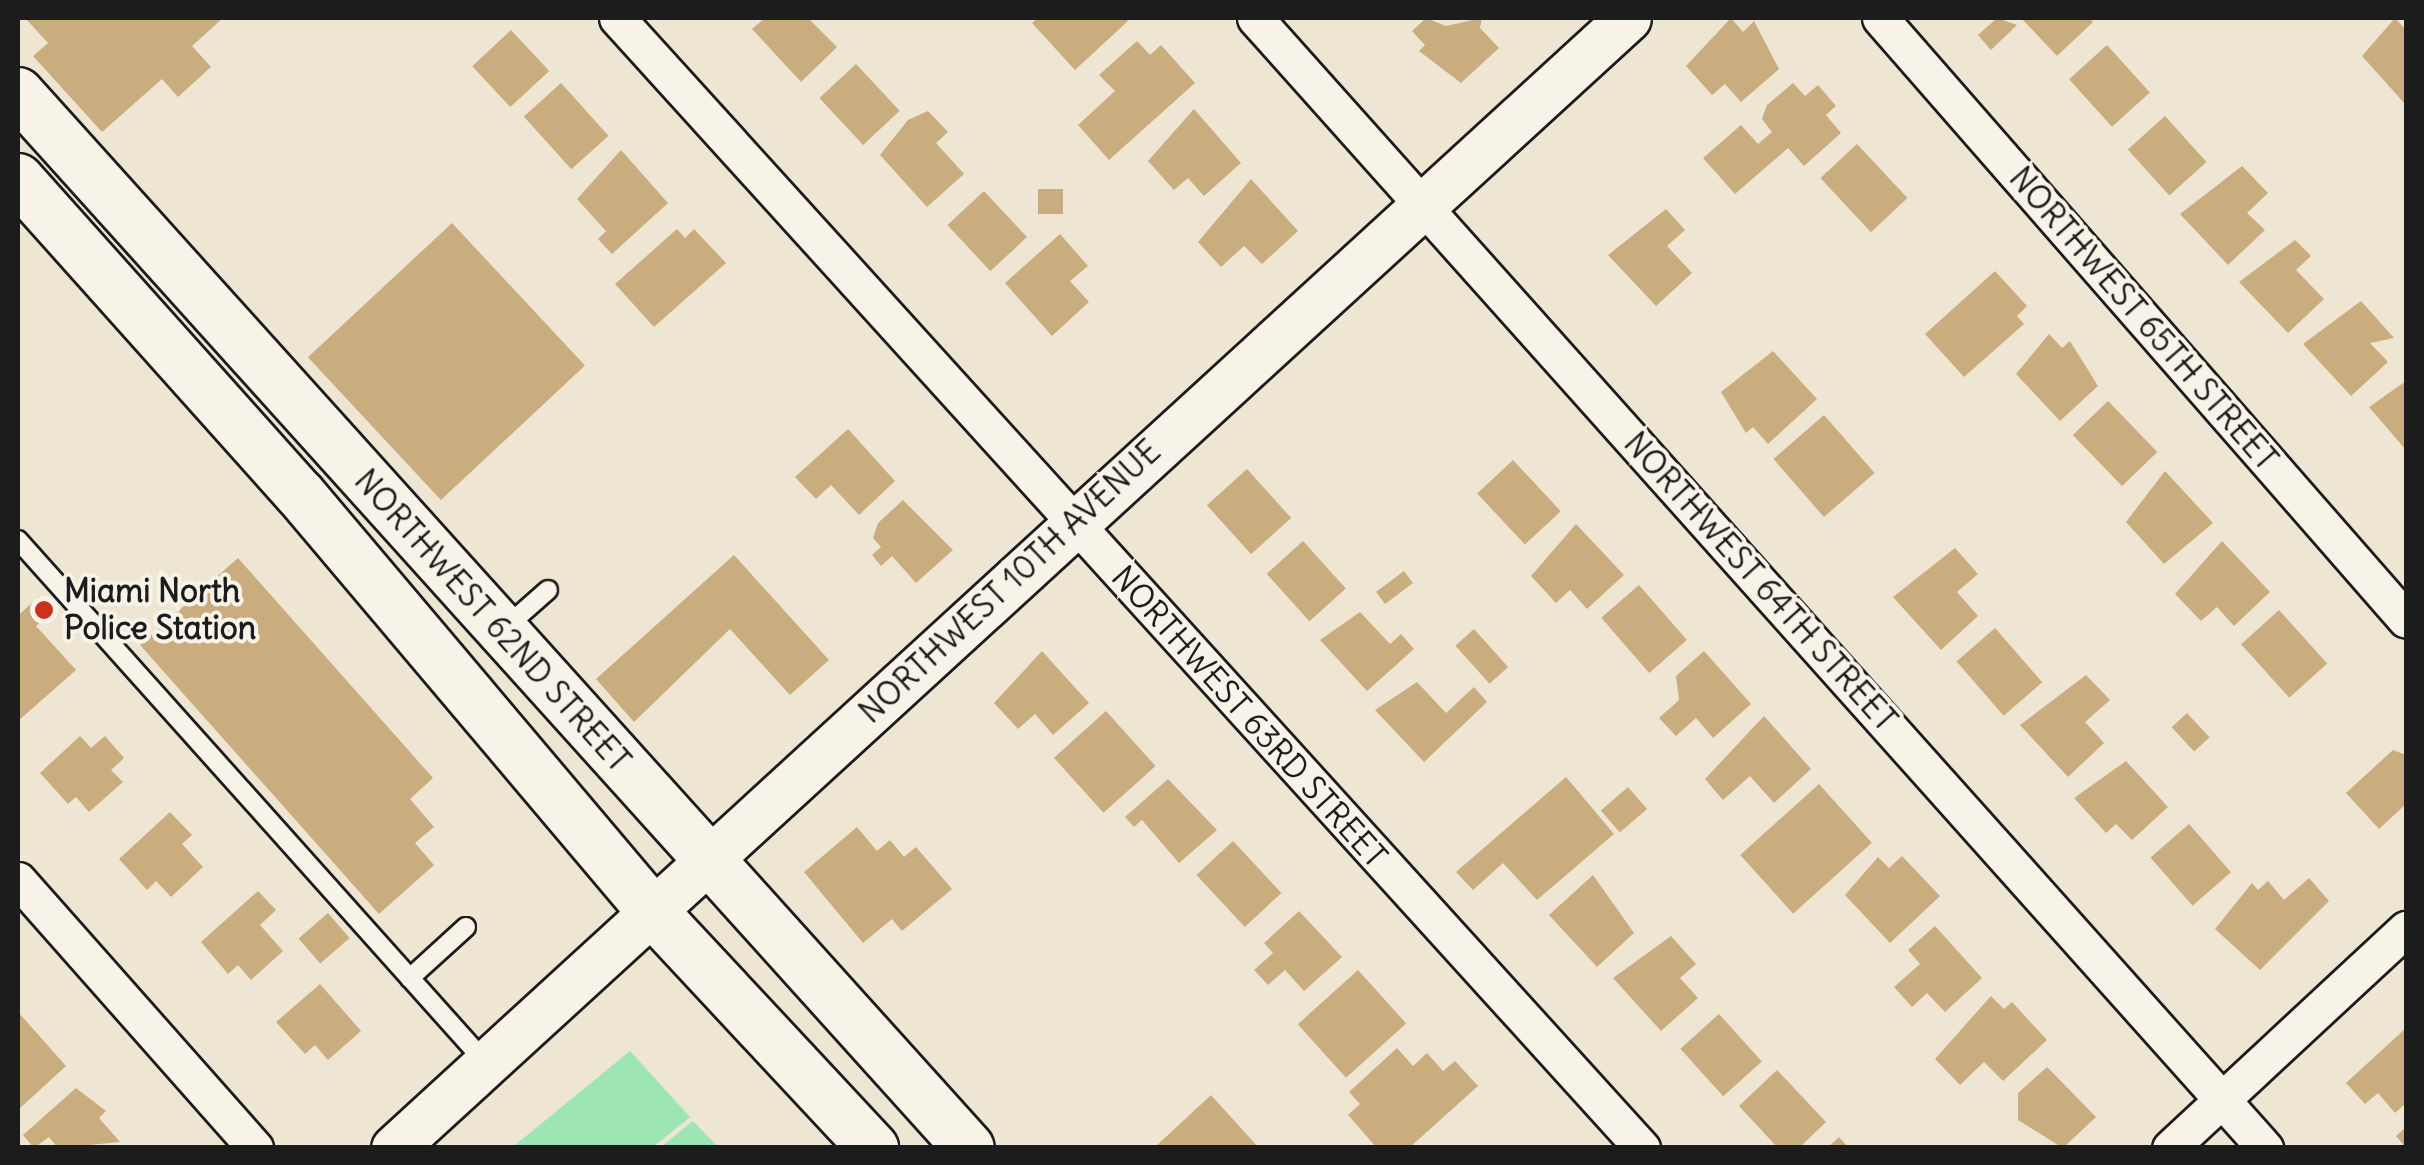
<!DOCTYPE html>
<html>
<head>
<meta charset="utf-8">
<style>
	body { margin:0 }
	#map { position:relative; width:2424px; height:1165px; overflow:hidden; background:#eee5d3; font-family:Delius,sans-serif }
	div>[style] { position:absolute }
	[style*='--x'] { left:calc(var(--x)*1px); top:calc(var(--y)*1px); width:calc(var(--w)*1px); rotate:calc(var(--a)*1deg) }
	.green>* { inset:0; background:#9de5b3 }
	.building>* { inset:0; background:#caad7f; transform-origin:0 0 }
	.roads { filter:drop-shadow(2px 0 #1c1c1c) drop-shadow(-2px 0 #1c1c1c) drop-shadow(0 2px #1c1c1c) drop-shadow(0 -2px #1c1c1c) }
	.service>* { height:18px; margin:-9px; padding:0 9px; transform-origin:9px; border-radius:9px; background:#f7f3e8 }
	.minor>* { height:35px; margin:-17.5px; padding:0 17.5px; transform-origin:17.5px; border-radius:17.5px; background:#f7f3e8 }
	.tertiary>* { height:45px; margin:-22.5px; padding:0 22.5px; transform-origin:22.5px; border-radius:22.5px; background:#f7f3e8 }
	.secondary>* { height:50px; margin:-25px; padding:0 25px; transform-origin:25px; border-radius:25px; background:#f7f3e8 }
	.dots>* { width:28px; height:28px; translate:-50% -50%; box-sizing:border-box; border:5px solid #f7f3e8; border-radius:50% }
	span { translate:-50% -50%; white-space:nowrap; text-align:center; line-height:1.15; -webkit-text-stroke:8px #f7f3e8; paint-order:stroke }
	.street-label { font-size:32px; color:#1c1c1c }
	.poi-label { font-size:32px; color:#1c1c1c; font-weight:700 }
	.left { translate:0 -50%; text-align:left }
	.frame { position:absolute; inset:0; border:20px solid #1c1c1c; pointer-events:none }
</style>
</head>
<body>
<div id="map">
	<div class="green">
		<div style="clip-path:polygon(630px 1051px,690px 1117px,653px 1147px,514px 1146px)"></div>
		<div style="clip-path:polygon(693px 1121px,718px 1147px,661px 1147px)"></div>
	</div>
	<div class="building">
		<div style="clip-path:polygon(25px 18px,223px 18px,192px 46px,211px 67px,178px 97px,162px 79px,102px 132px,33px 56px,48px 43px)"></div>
		<div style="clip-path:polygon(765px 18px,808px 18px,837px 47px,801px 82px,752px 29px)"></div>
		<div style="clip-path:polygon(1038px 18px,1124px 18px,1128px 21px,1075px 70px,1032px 23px)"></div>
		<div style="clip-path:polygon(1426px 18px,1446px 26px,1482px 18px,1480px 28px,1499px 48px,1461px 83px,1419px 51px,1425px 45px,1412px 31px)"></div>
		<div style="clip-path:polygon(1731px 18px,1743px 32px,1754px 21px,1779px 69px,1741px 102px,1725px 84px,1712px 95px,1686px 66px)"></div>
		<div style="clip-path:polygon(1997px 18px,2017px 25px,1991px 50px,1978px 35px)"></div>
		<div style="clip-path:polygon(2021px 18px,2089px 18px,2093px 22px,2057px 56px)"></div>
		<div style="clip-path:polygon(2395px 18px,2406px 30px,2404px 103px,2362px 56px)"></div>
		<div style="left:511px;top:30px;width:56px;height:53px;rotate:47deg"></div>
		<div style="clip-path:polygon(1137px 41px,1150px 55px,1161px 45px,1195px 83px,1109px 160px,1078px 125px,1115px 91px,1099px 75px)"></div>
		<div style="left:2107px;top:45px;width:64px;height:51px;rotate:48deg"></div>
		<div style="left:856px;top:64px;width:64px;height:50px;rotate:47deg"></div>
		<div style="left:561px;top:83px;width:71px;height:50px;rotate:48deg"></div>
		<div style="clip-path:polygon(1793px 83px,1805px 96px,1818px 85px,1836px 106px,1826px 115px,1841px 133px,1804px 166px,1788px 148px,1735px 194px,1703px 158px,1741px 125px,1758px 144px,1772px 132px,1762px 119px,1767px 105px)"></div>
		<div style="clip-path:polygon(1194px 109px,1241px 163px,1204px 196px,1188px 178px,1174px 190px,1148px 161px)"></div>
		<div style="clip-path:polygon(928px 111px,948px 132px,936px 143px,964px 174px,927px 207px,880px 155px,908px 120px)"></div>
		<div style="left:2165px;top:116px;width:62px;height:50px;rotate:48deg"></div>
		<div style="left:1857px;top:144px;width:74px;height:50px;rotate:47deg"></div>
		<div style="clip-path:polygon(621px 150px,668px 203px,612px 254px,598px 239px,606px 231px,577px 199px)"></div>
		<div style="clip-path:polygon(2242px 166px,2268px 193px,2247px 213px,2265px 230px,2228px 265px,2180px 214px)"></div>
		<div style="clip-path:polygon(1251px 179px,1298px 231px,1262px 264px,1244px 246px,1221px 267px,1198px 242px)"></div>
		<div style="left:1038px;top:189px;width:25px;height:25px"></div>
		<div style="left:984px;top:191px;width:63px;height:50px;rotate:47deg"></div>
		<div style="clip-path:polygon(1666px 209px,1685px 230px,1667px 246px,1692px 273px,1656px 306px,1608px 255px)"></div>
		<div style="left:452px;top:223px;width:195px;height:197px;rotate:47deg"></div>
		<div style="clip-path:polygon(677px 229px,685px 238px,694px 229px,726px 263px,654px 327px,615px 284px)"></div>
		<div style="clip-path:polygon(1060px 234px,1088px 266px,1070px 281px,1089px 302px,1052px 336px,1005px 283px)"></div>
		<div style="clip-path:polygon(2295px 240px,2311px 256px,2296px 270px,2324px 299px,2288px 333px,2239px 282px)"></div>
		<div style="clip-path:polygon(1995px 271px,2027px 306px,2017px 316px,2024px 324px,1964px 377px,1925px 334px)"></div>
		<div style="clip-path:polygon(2361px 301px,2394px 338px,2370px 343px,2388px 362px,2351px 396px,2303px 344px)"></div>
		<div style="clip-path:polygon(2049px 334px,2062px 348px,2070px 341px,2098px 386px,2060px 421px,2016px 374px)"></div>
		<div style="clip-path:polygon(1773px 351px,1817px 399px,1768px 444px,1753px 427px,1746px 433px,1721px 392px)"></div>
		<div style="clip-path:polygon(2406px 381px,2406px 450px,2369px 407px)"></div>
		<div style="left:2108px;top:401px;width:71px;height:49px;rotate:46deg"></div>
		<div style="left:1824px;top:415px;width:77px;height:67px;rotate:49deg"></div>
		<div style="clip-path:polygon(848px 429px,895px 481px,859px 515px,831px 485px,816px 499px,795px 477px)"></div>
		<div style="left:1513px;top:460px;width:70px;height:49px;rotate:47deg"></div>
		<div style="left:1247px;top:469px;width:66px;height:54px;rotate:48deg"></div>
		<div style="clip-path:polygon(2165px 471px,2213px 523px,2164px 564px,2126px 522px)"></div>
		<div style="clip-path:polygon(903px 500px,953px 550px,916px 583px,892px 556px,881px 566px,872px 555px,881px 547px,873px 538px,878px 523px)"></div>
		<div style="clip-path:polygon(1576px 524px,1624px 575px,1587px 609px,1570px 590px,1556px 603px,1531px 576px)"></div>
		<div style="left:1303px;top:541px;width:64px;height:49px;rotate:48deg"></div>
		<div style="clip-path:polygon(2222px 541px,2270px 592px,2234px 626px,2217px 607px,2201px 621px,2175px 594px)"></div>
		<div style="clip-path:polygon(1955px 548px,1978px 574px,1957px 592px,1978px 616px,1941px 650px,1893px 597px)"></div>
		<div style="clip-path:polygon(734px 555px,829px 660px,790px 695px,730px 629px,634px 722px,596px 679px)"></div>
		<div style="clip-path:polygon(238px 558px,433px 778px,410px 799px,434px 827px,415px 843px,434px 865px,379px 914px,140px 645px)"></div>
		<div style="left:1404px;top:571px;width:15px;height:35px;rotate:53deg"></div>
		<div style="left:1639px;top:585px;width:73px;height:50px;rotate:49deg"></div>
		<div style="clip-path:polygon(39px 596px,53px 611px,36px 626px,76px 670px,18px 721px,18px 616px)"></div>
		<div style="left:2279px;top:610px;width:72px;height:51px;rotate:48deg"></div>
		<div style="clip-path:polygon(1360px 612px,1390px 644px,1401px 634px,1414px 649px,1367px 691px,1320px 640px)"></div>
		<div style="left:1995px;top:628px;width:72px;height:51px;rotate:49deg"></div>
		<div style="left:1474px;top:629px;width:51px;height:25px;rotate:48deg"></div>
		<div style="clip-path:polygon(1042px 651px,1089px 703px,1053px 735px,1035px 714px,1018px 729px,994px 703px)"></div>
		<div style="clip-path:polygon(1704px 651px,1751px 704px,1713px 738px,1696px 718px,1676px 736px,1659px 718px,1679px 700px,1676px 676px)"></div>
		<div style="clip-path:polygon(2086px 675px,2110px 700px,2085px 722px,2104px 743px,2068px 777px,2020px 725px)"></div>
		<div style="clip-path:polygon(1417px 682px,1446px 713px,1474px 687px,1487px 702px,1424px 762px,1375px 710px)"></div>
		<div style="left:1106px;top:711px;width:74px;height:70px;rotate:48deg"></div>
		<div style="left:2187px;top:713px;width:33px;height:21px;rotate:47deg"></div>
		<div style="clip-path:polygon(1764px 716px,1811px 769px,1774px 803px,1750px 776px,1723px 800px,1705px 779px)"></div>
		<div style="clip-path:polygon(80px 736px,91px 748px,105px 736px,124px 758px,111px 770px,123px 782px,89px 812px,76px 797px,68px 804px,40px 773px)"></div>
		<div style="clip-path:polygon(2393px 750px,2406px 755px,2406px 804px,2379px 829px,2346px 793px)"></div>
		<div style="clip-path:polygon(2126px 761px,2168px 807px,2132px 840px,2116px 824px,2106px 833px,2074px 798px)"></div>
		<div style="clip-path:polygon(1566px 777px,1614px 834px,1537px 900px,1503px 863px,1473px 890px,1456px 872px)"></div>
		<div style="clip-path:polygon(1168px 779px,1217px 830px,1179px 863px,1142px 820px,1134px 827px,1125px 817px)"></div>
		<div style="left:1819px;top:784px;width:79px;height:106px;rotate:48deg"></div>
		<div style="left:1628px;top:787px;width:29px;height:36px;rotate:49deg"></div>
		<div style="clip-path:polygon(170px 812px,192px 835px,182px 844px,203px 867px,171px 897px,156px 881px,147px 890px,119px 859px)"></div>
		<div style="left:2189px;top:824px;width:64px;height:51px;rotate:49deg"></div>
		<div style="clip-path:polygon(857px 827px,877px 851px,890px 840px,904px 857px,916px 847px,952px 889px,902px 931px,892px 919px,863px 943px,804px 872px)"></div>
		<div style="left:1233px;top:841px;width:71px;height:50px;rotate:47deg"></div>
		<div style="clip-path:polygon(1902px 856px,1940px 896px,1890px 943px,1845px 895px,1878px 857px,1889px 868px)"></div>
		<div style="clip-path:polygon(1593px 875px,1634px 933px,1597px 967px,1549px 915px)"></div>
		<div style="clip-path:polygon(2309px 878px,2329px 901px,2260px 970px,2215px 929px,2252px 883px,2258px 890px,2268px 881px,2284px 900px)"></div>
		<div style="clip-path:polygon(258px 891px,276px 910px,260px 925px,283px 951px,251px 980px,238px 965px,228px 974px,201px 942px)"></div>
		<div style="clip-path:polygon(1299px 911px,1342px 957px,1304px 991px,1285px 970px,1268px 985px,1254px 970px,1273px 953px,1264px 943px)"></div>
		<div style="left:328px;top:913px;width:33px;height:39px;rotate:49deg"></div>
		<div style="clip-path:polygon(1935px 926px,1982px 978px,1945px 1012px,1927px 993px,1912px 1007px,1894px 987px,1920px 964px,1908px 950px)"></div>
		<div style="clip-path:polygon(1671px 936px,1696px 964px,1680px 978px,1698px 998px,1661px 1031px,1613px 978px)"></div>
		<div style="left:1358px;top:970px;width:72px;height:81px;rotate:48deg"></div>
		<div style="clip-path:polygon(320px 984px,361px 1031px,328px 1060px,315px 1045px,305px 1054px,276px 1022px)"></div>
		<div style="clip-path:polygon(1991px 996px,2004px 1009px,2012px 1002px,2047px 1040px,2003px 1081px,1984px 1062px,1960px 1085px,1935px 1059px)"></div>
		<div style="clip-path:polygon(18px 1012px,66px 1066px,18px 1110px)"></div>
		<div style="left:1719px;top:1014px;width:64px;height:52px;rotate:48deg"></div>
		<div style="clip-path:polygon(2406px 1028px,2406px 1103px,2395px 1113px,2378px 1093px,2365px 1104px,2346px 1083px)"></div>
		<div style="clip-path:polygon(1397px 1048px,1413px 1066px,1427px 1053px,1443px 1071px,1455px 1061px,1478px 1086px,1409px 1148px,1377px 1148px,1348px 1115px,1360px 1104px,1349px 1092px)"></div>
		<div style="clip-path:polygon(2047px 1067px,2096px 1117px,2063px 1148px,2018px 1120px,2018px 1093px)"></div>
		<div style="clip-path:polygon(1777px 1070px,1826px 1122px,1799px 1148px,1778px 1148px,1739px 1106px)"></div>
		<div style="clip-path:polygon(76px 1088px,106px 1111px,99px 1118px,120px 1142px,58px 1148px,49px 1137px,34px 1148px,23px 1135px)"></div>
		<div style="clip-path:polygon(1211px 1095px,1259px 1148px,1154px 1148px)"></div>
		<div style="clip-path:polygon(2406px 1127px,2406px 1148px,2396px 1136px)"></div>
		<div style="clip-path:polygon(1839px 1137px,1849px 1148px,1827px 1148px)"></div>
	</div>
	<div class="roads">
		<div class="service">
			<div style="--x:18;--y:540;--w:588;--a:48.17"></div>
			<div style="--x:506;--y:627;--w:56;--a:-41.4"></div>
			<div style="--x:466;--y:927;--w:76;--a:137.7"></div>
			<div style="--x:410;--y:978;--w:114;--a:48.2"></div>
		</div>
		<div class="minor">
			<div style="--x:617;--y:18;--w:1526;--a:47.79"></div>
			<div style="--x:1255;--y:18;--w:1516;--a:48.21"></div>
			<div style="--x:1880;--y:18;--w:799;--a:48.85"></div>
			<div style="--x:18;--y:880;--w:358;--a:48.5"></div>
			<div style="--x:2170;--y:1148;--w:322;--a:-42.9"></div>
		</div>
		<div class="tertiary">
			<div style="--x:394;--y:1148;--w:1673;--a:-42.48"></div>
		</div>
		<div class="secondary">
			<div style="--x:18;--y:93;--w:1420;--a:47.97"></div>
			<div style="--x:18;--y:179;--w:423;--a:48.2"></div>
			<div style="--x:300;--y:494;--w:547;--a:49.82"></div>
			<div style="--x:653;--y:912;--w:323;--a:47"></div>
		</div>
	</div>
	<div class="dots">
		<div style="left:44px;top:610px;background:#c8321e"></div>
	</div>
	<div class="street-label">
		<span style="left:2143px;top:319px;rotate:49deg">NORTHWEST 65TH STREET</span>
		<span style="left:1010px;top:582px;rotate:-43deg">NORTHWEST 10TH AVENUE</span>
		<span style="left:1760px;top:582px;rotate:48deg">NORTHWEST 64TH STREET</span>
		<span style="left:492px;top:621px;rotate:48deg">NORTHWEST 62ND STREET</span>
		<span style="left:1249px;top:717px;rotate:48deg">NORTHWEST 63RD STREET</span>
	</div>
	<div class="poi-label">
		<span class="left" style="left:64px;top:610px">Miami North<br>Police Station</span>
	</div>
	<div class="frame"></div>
</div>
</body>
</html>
